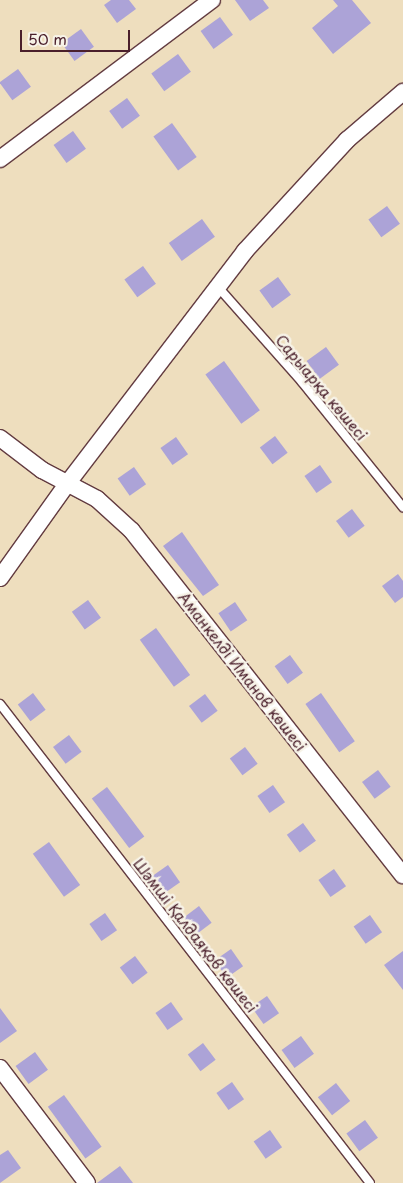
<!DOCTYPE html>
<html>
<head>
<meta charset="utf-8">
<style>
	body { margin:0 }
	#map { position:relative; width:403px; height:1183px; overflow:hidden; background:#eedebe; font-family:"Playpen Sans",sans-serif }
	div>[style] { position:absolute }
	[style*='--x'] { left:calc(var(--x)*1px); top:calc(var(--y)*1px); width:calc(var(--w)*1px); rotate:calc(var(--a)*1deg) }
	.building>* { inset:0; background:#aca3d7; transform-origin:0 0 }
	.roads { filter:drop-shadow(1px 0 #633c41) drop-shadow(-1px 0 #633c41) drop-shadow(0 1px #633c41) drop-shadow(0 -1px #633c41) }
	.lane>* { height:8px; margin:-4px; padding:0 4px; transform-origin:4px; border-radius:4px; background:#fff }
	.street>* { height:16px; margin:-8px; padding:0 8px; transform-origin:8px; border-radius:8px; background:#fff }
	span { translate:-50% -50%; white-space:nowrap; text-align:center; line-height:1.15; -webkit-text-stroke:5px #f7f3e8; paint-order:stroke }
	.street-label { font-size:15px; color:#4a1f2b }
	.scale { position:absolute; left:20px; top:30px; width:110px; height:22px; box-sizing:border-box; border:2px solid #4a1f2b; border-top:0; padding-left:6px; font-size:15px; line-height:18px; white-space:nowrap; color:#4a1f2b; -webkit-text-stroke:4px #f7f3e8; paint-order:stroke }
</style>
</head>
<body>
<div id="map">
	<div class="building">
		<div style="clip-path:polygon(111px 0,129px 0,136px 9px,117px 23px,104px 5px)"></div>
		<div style="clip-path:polygon(235px 0,263px 0,269px 8px,250px 21px)"></div>
		<div style="clip-path:polygon(333px 0,352px 0,371px 23px,333px 54px,312px 28px,338px 6px)"></div>
		<div style="left:220px;top:17px;width:22px;height:24px;rotate:54deg"></div>
		<div style="left:81px;top:29px;width:22px;height:24px;rotate:54deg"></div>
		<div style="left:178px;top:54px;width:22px;height:33px;rotate:54deg"></div>
		<div style="left:18px;top:69px;width:22px;height:23px;rotate:54deg"></div>
		<div style="left:127px;top:98px;width:22px;height:22px;rotate:54deg"></div>
		<div style="left:172px;top:123px;width:42px;height:23px;rotate:54deg"></div>
		<div style="left:73px;top:131px;width:22px;height:24px;rotate:54deg"></div>
		<div style="left:387px;top:206px;width:22px;height:23px;rotate:54deg"></div>
		<div style="left:202px;top:219px;width:22px;height:41px;rotate:54deg"></div>
		<div style="left:143px;top:266px;width:22px;height:23px;rotate:54deg"></div>
		<div style="left:278px;top:277px;width:22px;height:23px;rotate:54deg"></div>
		<div style="left:326px;top:347px;width:22px;height:24px;rotate:54deg"></div>
		<div style="left:224px;top:361px;width:61px;height:23px;rotate:54deg"></div>
		<div style="left:275px;top:436px;width:21px;height:19px;rotate:53deg"></div>
		<div style="left:176px;top:437px;width:21px;height:19px;rotate:55deg"></div>
		<div style="left:320px;top:465px;width:21px;height:19px;rotate:55deg"></div>
		<div style="left:134px;top:467px;width:21px;height:20px;rotate:55deg"></div>
		<div style="left:352px;top:509px;width:21px;height:20px;rotate:53deg"></div>
		<div style="clip-path:polygon(182px 532px,219px 585px,203px 596px,163px 546px)"></div>
		<div style="clip-path:polygon(398px 574px,403px 581px,403px 597px,395px 603px,382px 586px)"></div>
		<div style="left:88px;top:600px;width:22px;height:20px;rotate:54deg"></div>
		<div style="left:235px;top:602px;width:22px;height:20px;rotate:56deg"></div>
		<div style="left:156px;top:628px;width:58px;height:20px;rotate:54deg"></div>
		<div style="left:290px;top:655px;width:22px;height:19px;rotate:54deg"></div>
		<div style="left:33px;top:693px;width:21px;height:19px;rotate:53deg"></div>
		<div style="left:321px;top:693px;width:59px;height:19px;rotate:55deg"></div>
		<div style="left:205px;top:694px;width:21px;height:20px;rotate:53deg"></div>
		<div style="left:69px;top:735px;width:21px;height:20px;rotate:53deg"></div>
		<div style="left:245px;top:747px;width:21px;height:19px;rotate:53deg"></div>
		<div style="left:378px;top:770px;width:21px;height:20px;rotate:53deg"></div>
		<div style="left:273px;top:785px;width:21px;height:19px;rotate:55deg"></div>
		<div style="left:107px;top:787px;width:62px;height:19px;rotate:53deg"></div>
		<div style="left:303px;top:823px;width:22px;height:20px;rotate:54deg"></div>
		<div style="left:49px;top:842px;width:53px;height:20px;rotate:54deg"></div>
		<div style="left:168px;top:865px;width:21px;height:20px;rotate:55deg"></div>
		<div style="left:334px;top:869px;width:21px;height:19px;rotate:55deg"></div>
		<div style="left:199px;top:906px;width:21px;height:19px;rotate:53deg"></div>
		<div style="left:105px;top:913px;width:21px;height:19px;rotate:55deg"></div>
		<div style="left:370px;top:915px;width:21px;height:20px;rotate:55deg"></div>
		<div style="left:231px;top:949px;width:21px;height:20px;rotate:55deg"></div>
		<div style="clip-path:polygon(403px 951px,403px 990px,384px 965px)"></div>
		<div style="left:135px;top:956px;width:21px;height:19px;rotate:53deg"></div>
		<div style="left:267px;top:996px;width:21px;height:19px;rotate:55deg"></div>
		<div style="left:171px;top:1002px;width:21px;height:19px;rotate:55deg"></div>
		<div style="clip-path:polygon(0 1008px,17px 1031px,0 1043px)"></div>
		<div style="left:301px;top:1036px;width:22px;height:24px;rotate:54deg"></div>
		<div style="left:203px;top:1043px;width:21px;height:19px;rotate:53deg"></div>
		<div style="left:35px;top:1052px;width:22px;height:24px;rotate:54deg"></div>
		<div style="left:232px;top:1082px;width:21px;height:19px;rotate:55deg"></div>
		<div style="left:336px;top:1083px;width:23px;height:23px;rotate:52deg"></div>
		<div style="left:64px;top:1095px;width:64px;height:20px;rotate:54deg"></div>
		<div style="left:365px;top:1120px;width:22px;height:23px;rotate:54deg"></div>
		<div style="left:270px;top:1130px;width:21px;height:20px;rotate:55deg"></div>
		<div style="clip-path:polygon(8px 1150px,21px 1168px,0 1183px,0 1155px)"></div>
		<div style="clip-path:polygon(120px 1166px,133px 1183px,97px 1183px)"></div>
	</div>
	<div class="roads">
		<div class="lane">
			<div style="--x:218;--y:287;--w:127;--a:48.5"></div>
			<div style="--x:302;--y:382;--w:161;--a:51.1"></div>
			<div style="--x:0;--y:704;--w:605;--a:52.32"></div>
		</div>
		<div class="street">
			<div style="--x:0;--y:159;--w:265;--a:-36.9"></div>
			<div style="--x:0;--y:438;--w:53;--a:37.3"></div>
			<div style="--x:42;--y:470;--w:62;--a:27.8"></div>
			<div style="--x:97;--y:499;--w:47;--a:42.4"></div>
			<div style="--x:132;--y:531;--w:438;--a:51.8"></div>
			<div style="--x:0;--y:578;--w:115;--a:-54.5"></div>
			<div style="--x:67;--y:484;--w:293;--a:-52.6"></div>
			<div style="--x:245;--y:251;--w:151;--a:-47.4"></div>
			<div style="--x:347;--y:140;--w:74;--a:-40.6"></div>
			<div style="--x:0;--y:1068;--w:144;--a:52.9"></div>
		</div>
	</div>
	<div class="street-label">
		<span style="left:322px;top:387px;rotate:50deg">Сарыарқа көшесі</span>
		<span style="left:243px;top:671px;rotate:52deg">Аманкелді Иманов көшесі</span>
		<span style="left:196px;top:935px;rotate:52deg">Шәмші Қалдаяқов көшесі</span>
	</div>
	<div class="scale">50 m</div>
</div>
</body>
</html>
